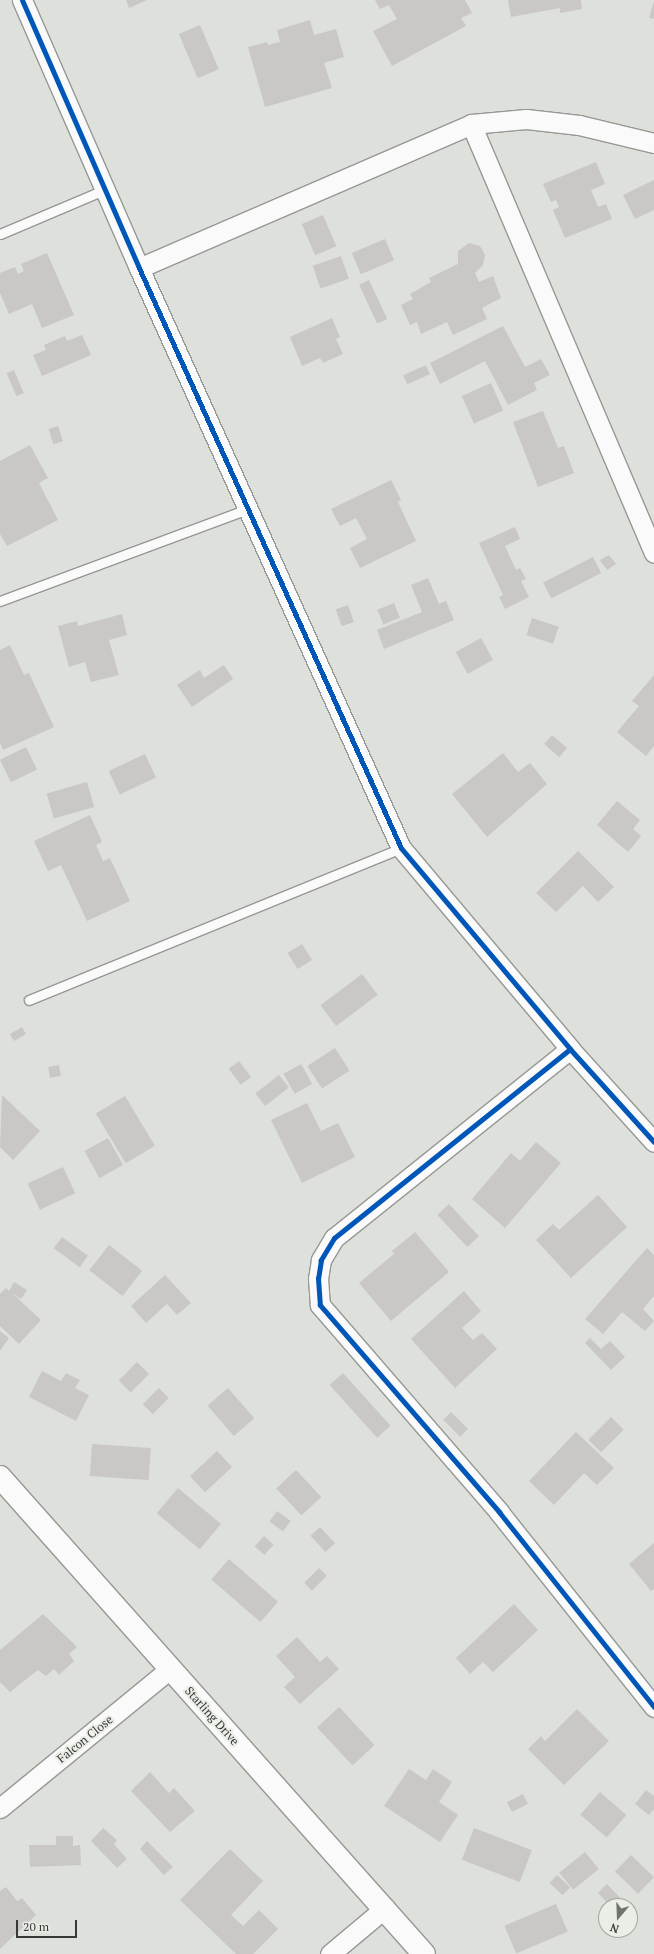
<!DOCTYPE html>
<html>
<head>
<meta charset="utf-8">
<style>
	body { margin:0 }
	#map { position:relative; width:654px; height:1954px; overflow:hidden; background:#dde0db; font-family:"PT Serif",serif }
	div>[style] { position:absolute }
	[style*='--x'] { left:calc(var(--x)*1px); top:calc(var(--y)*1px); width:calc(var(--w)*1px); rotate:calc(var(--a)*1deg) }
	.building>* { inset:0; background:#c9c8c6; transform-origin:0 0 }
	.roads { filter:drop-shadow(1px 0 #969895) drop-shadow(-1px 0 #969895) drop-shadow(0 1px #969895) drop-shadow(0 -1px #969895) }
	.service>* { height:9px; margin:-4.5px; padding:0 4.5px; transform-origin:4.5px; border-radius:4.5px; background:#fafafa }
	.minor>* { height:19px; margin:-9.5px; padding:0 9.5px; transform-origin:9.5px; border-radius:9.5px; background:#fafafa }
	.tertiary>* { height:22px; margin:-11px; padding:0 11px; transform-origin:11px; border-radius:11px; background:#fafafa }
	.cycleway>* { height:5px; margin:-2.5px; padding:0 2.5px; transform-origin:2.5px; border-radius:2.5px; background:#0057b8 }
	span { translate:-50% -50%; white-space:nowrap; text-align:center; line-height:1.15; -webkit-text-stroke:4px #eaeee7; paint-order:stroke }
	.street-label { font-size:12px; color:#373936 }
	.north { position:absolute; left:598px; top:1898px; width:40px; height:40px; box-sizing:border-box; background:#eaeee7; border:1px solid #a2a6a0; border-radius:50%; rotate:199deg; font-size:11px; font-weight:700; line-height:16px; text-align:center; color:#373936 }
	.north::after { content:''; display:block; margin:auto; width:14px; height:18px; background:#717370; clip-path:polygon(50% 0,100% 100%,50% 72%,0 100%) }
	.scale { position:absolute; left:16px; top:1920px; width:61px; height:18px; box-sizing:border-box; border:2px solid #373936; border-top:0; padding-left:5px; font-size:12px; line-height:14px; white-space:nowrap; color:#373936; -webkit-text-stroke:3px #eaeee7; paint-order:stroke }
</style>
</head>
<body>
<div id="map">
	<div class="building">
		<div style="clip-path:polygon(126px 0,147px 0,129px 8px)"></div>
		<div style="clip-path:polygon(375px 0,465px 0,472px 13px,461px 18px,466px 26px,392px 66px,373px 31px,397px 19px,389px 5px,380px 9px)"></div>
		<div style="clip-path:polygon(508px 0,581px 0,582px 9px,560px 13px,560px 8px,511px 17px)"></div>
		<div style="clip-path:polygon(654px 1px,654px 19px,649px 18px)"></div>
		<div style="clip-path:polygon(310px 20px,314px 35px,336px 29px,344px 57px,324px 63px,332px 88px,265px 107px,248px 47px,267px 42px,268px 45px,280px 42px,277px 30px)"></div>
		<div style="left:200px;top:25px;width:48px;height:23px;rotate:67deg"></div>
		<div style="clip-path:polygon(596px 162px,605px 184px,591px 190px,598px 207px,606px 204px,612px 219px,565px 238px,553px 210px,559px 207px,556px 200px,551px 202px,543px 184px)"></div>
		<div style="clip-path:polygon(654px 180px,654px 210px,635px 219px,623px 195px)"></div>
		<div style="left:323px;top:215px;width:34px;height:23px;rotate:67deg"></div>
		<div style="left:385px;top:239px;width:23px;height:36px;rotate:67deg"></div>
		<div style="clip-path:polygon(469px 243px,480px 246px,485px 255px,483px 265px,475px 273px,479px 282px,493px 276px,501px 298px,482px 308px,487px 319px,453px 335px,447px 322px,421px 334px,417px 322px,410px 325px,401px 305px,413px 299px,410px 294px,431px 282px,429px 278px,458px 264px,458px 251px)"></div>
		<div style="clip-path:polygon(47px 253px,74px 315px,42px 328px,32px 304px,9px 314px,0 293px,0 273px,15px 267px,18px 274px,24px 271px,21px 264px)"></div>
		<div style="left:341px;top:256px;width:24px;height:30px;rotate:71deg"></div>
		<div style="left:369px;top:280px;width:43px;height:11px;rotate:65deg"></div>
		<div style="clip-path:polygon(332px 318px,340px 337px,336px 339px,343px 354px,323px 363px,320px 358px,302px 366px,290px 337px)"></div>
		<div style="clip-path:polygon(503px 326px,525px 367px,541px 359px,550px 375px,534px 383px,537px 390px,508px 405px,485px 361px,440px 384px,430px 363px)"></div>
		<div style="clip-path:polygon(82px 335px,91px 355px,42px 376px,33px 355px,46px 350px,44px 345px,65px 336px,67px 341px)"></div>
		<div style="left:426px;top:365px;width:10px;height:25px;rotate:66deg"></div>
		<div style="left:14px;top:370px;width:25px;height:8px;rotate:67deg"></div>
		<div style="left:491px;top:383px;width:30px;height:32px;rotate:66deg"></div>
		<div style="clip-path:polygon(543px 411px,558px 448px,564px 446px,574px 473px,538px 487px,513px 422px)"></div>
		<div style="left:58px;top:426px;width:16px;height:10px;rotate:72deg"></div>
		<div style="clip-path:polygon(30px 445px,48px 478px,39px 483px,58px 520px,7px 546px,0 534px,0 461px)"></div>
		<div style="clip-path:polygon(391px 480px,401px 500px,398px 502px,416px 541px,360px 568px,350px 548px,367px 539px,356px 518px,340px 526px,331px 509px)"></div>
		<div style="clip-path:polygon(515px 527px,520px 539px,505px 546px,516px 570px,520px 568px,526px 579px,521px 581px,529px 597px,505px 609px,499px 597px,503px 595px,479px 543px)"></div>
		<div style="clip-path:polygon(609px 555px,616px 564px,607px 570px,600px 560px)"></div>
		<div style="left:593px;top:557px;width:18px;height:56px;rotate:63deg"></div>
		<div style="clip-path:polygon(428px 578px,439px 604px,446px 601px,454px 620px,384px 649px,377px 630px,422px 612px,411px 585px)"></div>
		<div style="left:394px;top:603px;width:16px;height:18px;rotate:68deg"></div>
		<div style="left:348px;top:605px;width:18px;height:13px;rotate:71deg"></div>
		<div style="clip-path:polygon(122px 614px,127px 635px,109px 640px,119px 675px,91px 682px,85px 662px,69px 667px,58px 626px,77px 621px,78px 626px)"></div>
		<div style="left:532px;top:618px;width:28px;height:18px;rotate:18deg"></div>
		<div style="left:481px;top:638px;width:25px;height:29px;rotate:61deg"></div>
		<div style="clip-path:polygon(10px 645px,24px 675px,29px 673px,54px 727px,3px 750px,0 743px,0 650px)"></div>
		<div style="clip-path:polygon(224px 665px,233px 679px,192px 707px,177px 685px,200px 670px,204px 678px)"></div>
		<div style="clip-path:polygon(654px 675px,654px 746px,646px 756px,617px 732px,639px 706px,632px 701px)"></div>
		<div style="left:552px;top:735px;width:20px;height:12px;rotate:41deg"></div>
		<div style="left:26px;top:747px;width:25px;height:29px;rotate:64deg"></div>
		<div style="clip-path:polygon(503px 753px,518px 772px,530px 763px,547px 784px,487px 837px,452px 794px)"></div>
		<div style="left:145px;top:754px;width:26px;height:40px;rotate:65deg"></div>
		<div style="left:87px;top:782px;width:26px;height:42px;rotate:74deg"></div>
		<div style="clip-path:polygon(617px 801px,640px 820px,633px 829px,641px 836px,628px 852px,597px 825px)"></div>
		<div style="clip-path:polygon(90px 815px,102px 842px,96px 845px,103px 861px,110px 858px,130px 901px,87px 921px,61px 865px,48px 871px,34px 841px)"></div>
		<div style="clip-path:polygon(578px 851px,614px 887px,598px 902px,583px 886px,556px 912px,536px 893px)"></div>
		<div style="left:302px;top:944px;width:19px;height:17px;rotate:58deg"></div>
		<div style="left:362px;top:974px;width:26px;height:52px;rotate:53deg"></div>
		<div style="left:22px;top:1027px;width:8px;height:14px;rotate:60deg"></div>
		<div style="left:335px;top:1048px;width:27px;height:33px;rotate:57deg"></div>
		<div style="left:239px;top:1061px;width:20px;height:13px;rotate:53deg"></div>
		<div style="left:301px;top:1064px;width:23px;height:20px;rotate:61deg"></div>
		<div style="left:59px;top:1065px;width:11px;height:11px;rotate:80deg"></div>
		<div style="left:279px;top:1075px;width:16px;height:30px;rotate:52deg"></div>
		<div style="clip-path:polygon(2px 1095px,40px 1131px,13px 1160px,0 1147px)"></div>
		<div style="left:125px;top:1096px;width:58px;height:34px;rotate:59deg"></div>
		<div style="clip-path:polygon(307px 1103px,321px 1131px,338px 1123px,355px 1157px,302px 1183px,271px 1120px)"></div>
		<div style="left:108px;top:1138px;width:31px;height:27px;rotate:61deg"></div>
		<div style="clip-path:polygon(536px 1142px,561px 1163px,505px 1228px,472px 1199px,511px 1153px,520px 1161px)"></div>
		<div style="left:63px;top:1167px;width:29px;height:39px;rotate:65deg"></div>
		<div style="clip-path:polygon(598px 1195px,627px 1227px,571px 1278px,536px 1240px,553px 1224px,559px 1230px)"></div>
		<div style="left:449px;top:1204px;width:44px;height:16px;rotate:47deg"></div>
		<div style="clip-path:polygon(415px 1232px,449px 1272px,391px 1321px,359px 1283px,394px 1254px,392px 1251px)"></div>
		<div style="left:62px;top:1237px;width:32px;height:14px;rotate:36deg"></div>
		<div style="left:109px;top:1245px;width:42px;height:32px;rotate:38deg"></div>
		<div style="clip-path:polygon(647px 1248px,654px 1255px,654px 1296px,643px 1309px,654px 1321px,645px 1331px,622px 1312px,603px 1334px,585px 1319px)"></div>
		<div style="clip-path:polygon(165px 1275px,191px 1303px,177px 1315px,167px 1304px,146px 1323px,131px 1306px)"></div>
		<div style="clip-path:polygon(14px 1282px,27px 1290px,21px 1299px,12px 1293px,41px 1320px,19px 1344px,0 1326px,0 1294px,6px 1288px,9px 1291px)"></div>
		<div style="clip-path:polygon(464px 1291px,481px 1311px,462px 1328px,473px 1340px,482px 1333px,497px 1349px,455px 1388px,411px 1339px)"></div>
		<div style="clip-path:polygon(0 1331px,9px 1338px,0 1351px)"></div>
		<div style="clip-path:polygon(590px 1338px,601px 1349px,610px 1341px,625px 1357px,611px 1370px,585px 1343px)"></div>
		<div style="left:137px;top:1362px;width:17px;height:26px;rotate:45deg"></div>
		<div style="clip-path:polygon(42px 1371px,61px 1381px,66px 1373px,80px 1380px,75px 1388px,89px 1395px,76px 1421px,29px 1397px)"></div>
		<div style="left:343px;top:1373px;width:71px;height:18px;rotate:48deg"></div>
		<div style="left:159px;top:1388px;width:14px;height:23px;rotate:45deg"></div>
		<div style="left:228px;top:1388px;width:40px;height:27px;rotate:49deg"></div>
		<div style="left:451px;top:1412px;width:24px;height:11px;rotate:45deg"></div>
		<div style="left:611px;top:1417px;width:18px;height:32px;rotate:45deg"></div>
		<div style="clip-path:polygon(576px 1432px,614px 1468px,597px 1485px,584px 1473px,554px 1505px,529px 1481px)"></div>
		<div style="left:92px;top:1444px;width:59px;height:32px;rotate:4deg"></div>
		<div style="left:217px;top:1451px;width:22px;height:37px;rotate:47deg"></div>
		<div style="left:296px;top:1470px;width:37px;height:27px;rotate:47deg"></div>
		<div style="left:178px;top:1488px;width:56px;height:33px;rotate:40deg"></div>
		<div style="left:277px;top:1511px;width:17px;height:13px;rotate:36deg"></div>
		<div style="left:320px;top:1527px;width:22px;height:13px;rotate:47deg"></div>
		<div style="left:264px;top:1536px;width:13px;height:14px;rotate:42deg"></div>
		<div style="clip-path:polygon(654px 1543px,654px 1589px,651px 1591px,629px 1564px)"></div>
		<div style="left:229px;top:1559px;width:65px;height:27px;rotate:41deg"></div>
		<div style="left:319px;top:1568px;width:11px;height:21px;rotate:45deg"></div>
		<div style="clip-path:polygon(514px 1604px,538px 1630px,493px 1672px,483px 1662px,470px 1674px,456px 1658px)"></div>
		<div style="clip-path:polygon(43px 1614px,77px 1647px,69px 1654px,74px 1661px,59px 1675px,54px 1669px,46px 1676px,38px 1670px,10px 1692px,0 1682px,0 1650px)"></div>
		<div style="clip-path:polygon(297px 1637px,320px 1662px,327px 1656px,339px 1669px,300px 1704px,284px 1687px,295px 1677px,276px 1656px)"></div>
		<div style="left:339px;top:1707px;width:52px;height:30px;rotate:47deg"></div>
		<div style="clip-path:polygon(577px 1709px,609px 1741px,564px 1785px,528px 1749px,541px 1736px,545px 1741px)"></div>
		<div style="clip-path:polygon(409px 1769px,426px 1780px,433px 1769px,452px 1782px,439px 1802px,458px 1815px,440px 1842px,384px 1806px)"></div>
		<div style="clip-path:polygon(150px 1772px,169px 1793px,174px 1788px,195px 1811px,170px 1832px,131px 1791px)"></div>
		<div style="clip-path:polygon(646px 1790px,654px 1796px,654px 1809px,649px 1815px,635px 1804px)"></div>
		<div style="left:600px;top:1792px;width:35px;height:30px;rotate:41deg"></div>
		<div style="left:523px;top:1794px;width:11px;height:18px;rotate:63deg"></div>
		<div style="clip-path:polygon(103px 1828px,117px 1840px,114px 1844px,127px 1859px,117px 1868px,91px 1841px)"></div>
		<div style="left:474px;top:1828px;width:62px;height:34px;rotate:21deg"></div>
		<div style="clip-path:polygon(56px 1836px,73px 1836px,73px 1846px,80px 1845px,81px 1865px,30px 1867px,29px 1845px,56px 1845px)"></div>
		<div style="clip-path:polygon(147px 1841px,173px 1867px,164px 1875px,140px 1849px)"></div>
		<div style="clip-path:polygon(230px 1849px,263px 1881px,231px 1915px,243px 1926px,259px 1910px,278px 1929px,253px 1954px,236px 1954px,180px 1900px)"></div>
		<div style="left:585px;top:1852px;width:22px;height:33px;rotate:51deg"></div>
		<div style="left:631px;top:1855px;width:32px;height:23px;rotate:44deg"></div>
		<div style="left:557px;top:1875px;width:18px;height:11px;rotate:43deg"></div>
		<div style="clip-path:polygon(607px 1884px,628px 1906px,610px 1906px,598px 1893px)"></div>
		<div style="clip-path:polygon(6px 1887px,17px 1901px,22px 1898px,36px 1915px,0 1949px,0 1891px)"></div>
		<div style="left:556px;top:1904px;width:30px;height:56px;rotate:67deg"></div>
	</div>
	<div class="roads">
		<div class="service">
			<div style="--x:0;--y:234;--w:115;--a:-23"></div>
			<div style="--x:0;--y:601;--w:264;--a:-20.4"></div>
			<div style="--x:29;--y:1000;--w:402;--a:-22.2"></div>
		</div>
		<div class="minor">
			<div style="--x:22;--y:0;--w:292;--a:66.4"></div>
			<div style="--x:139;--y:268;--w:636;--a:65.69"></div>
			<div style="--x:401;--y:848;--w:263;--a:49.9"></div>
			<div style="--x:570;--y:1049;--w:125;--a:47.9"></div>
			<div style="--x:654;--y:143;--w:77;--a:-166.5"></div>
			<div style="--x:579;--y:125;--w:53;--a:-173.5"></div>
			<div style="--x:526;--y:119;--w:55;--a:174.8"></div>
			<div style="--x:471;--y:124;--w:466;--a:66.9"></div>
			<div style="--x:139;--y:268;--w:362;--a:-23.4"></div>
			<div style="--x:570;--y:1049;--w:302;--a:141.3"></div>
			<div style="--x:334;--y:1238;--w:26;--a:121"></div>
			<div style="--x:321;--y:1260;--w:18;--a:99"></div>
			<div style="--x:318;--y:1278;--w:27;--a:86"></div>
			<div style="--x:320;--y:1305;--w:274;--a:49.1"></div>
			<div style="--x:499;--y:1512;--w:249;--a:51.5"></div>
			<div style="--x:0;--y:1808;--w:220;--a:-39.3"></div>
			<div style="--x:330;--y:1954;--w:72;--a:-39.9"></div>
		</div>
		<div class="tertiary">
			<div style="--x:0;--y:1477;--w:638;--a:48.37"></div>
		</div>
	</div>
	<div class="cycleway">
		<div style="--x:22;--y:0;--w:292;--a:66.4"></div>
		<div style="--x:139;--y:268;--w:636;--a:65.69"></div>
		<div style="--x:401;--y:848;--w:263;--a:49.9"></div>
		<div style="--x:570;--y:1049;--w:125;--a:47.9"></div>
		<div style="--x:570;--y:1049;--w:302;--a:141.3"></div>
		<div style="--x:334;--y:1238;--w:26;--a:121"></div>
		<div style="--x:321;--y:1260;--w:18;--a:99"></div>
		<div style="--x:318;--y:1278;--w:27;--a:86"></div>
		<div style="--x:320;--y:1305;--w:274;--a:49.1"></div>
		<div style="--x:499;--y:1512;--w:249;--a:51.5"></div>
	</div>
	<div class="street-label">
		<span style="left:212px;top:1716px;rotate:48deg">Starling Drive</span>
		<span style="left:85px;top:1739px;rotate:-39deg">Falcon Close</span>
	</div>
	<div class="north">N</div>
	<div class="scale">20 m</div>
</div>
</body>
</html>
